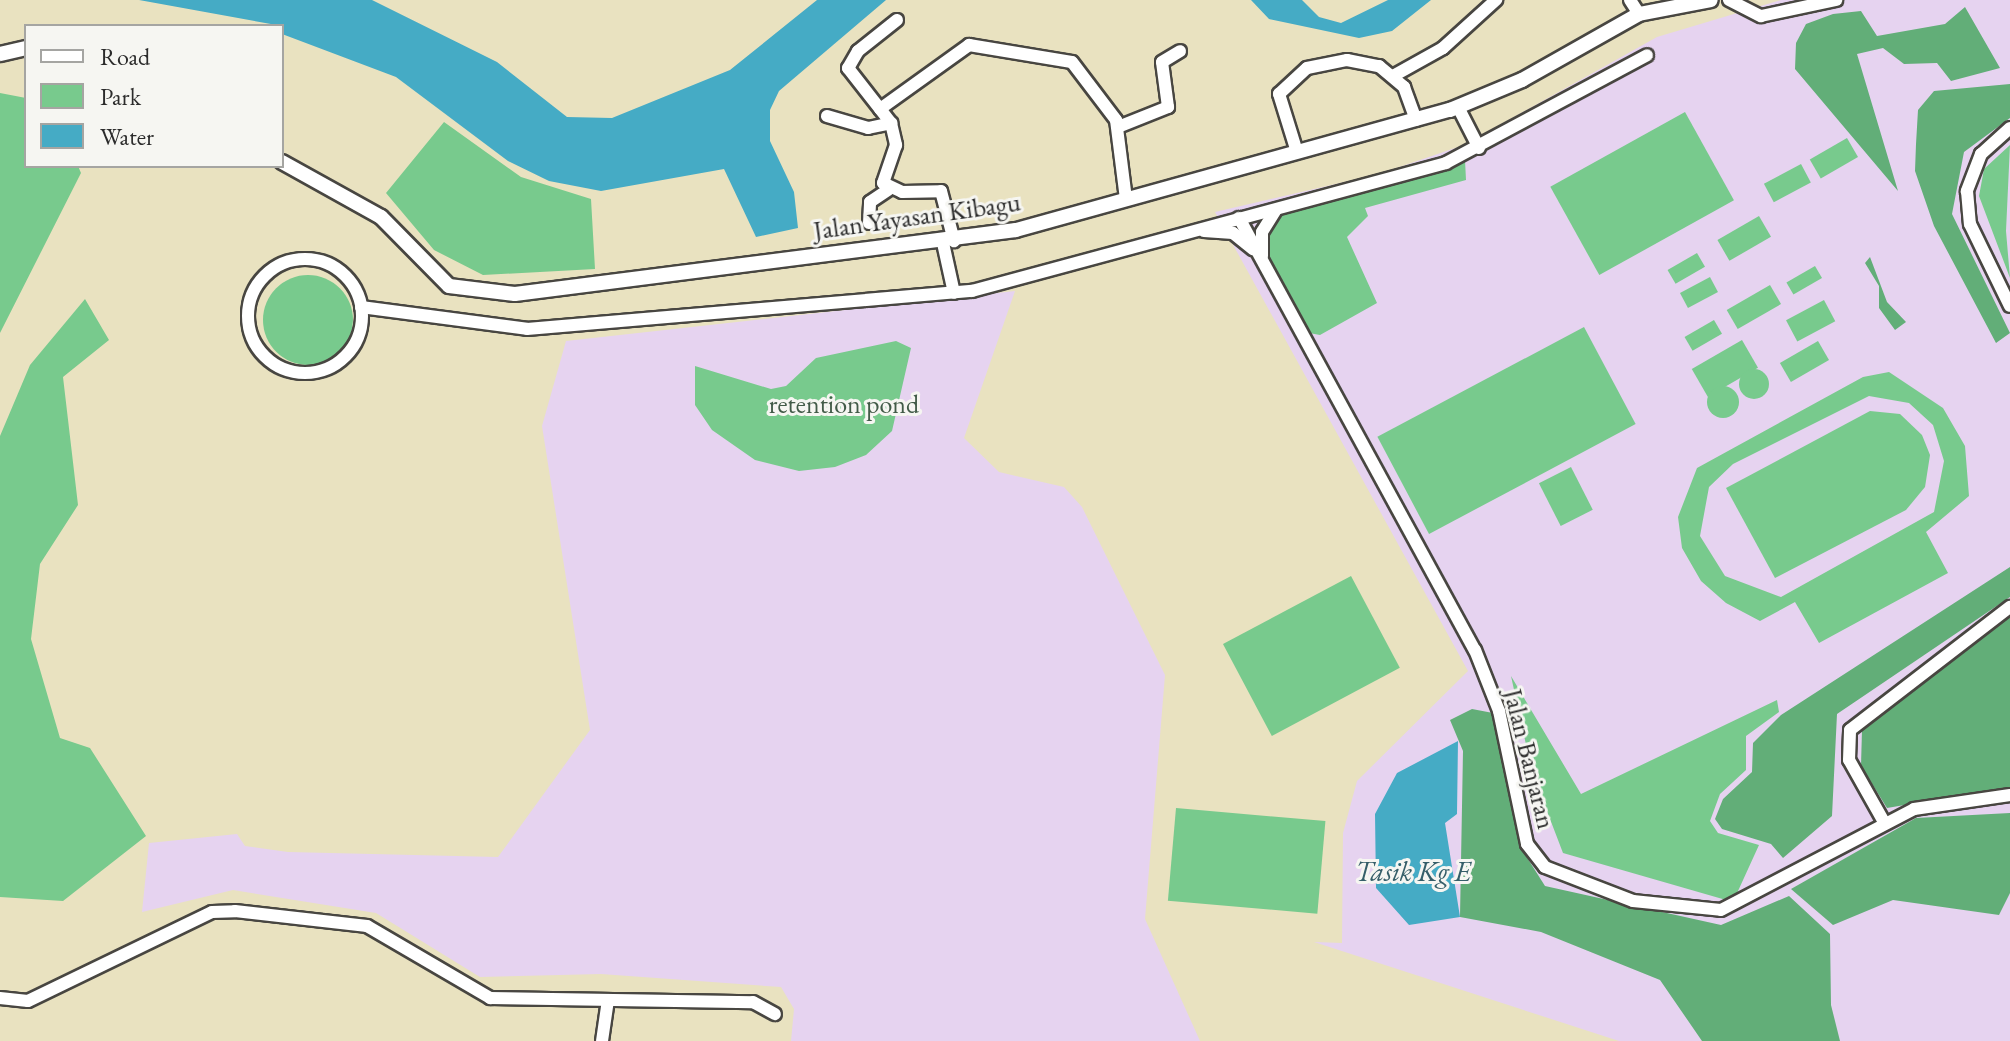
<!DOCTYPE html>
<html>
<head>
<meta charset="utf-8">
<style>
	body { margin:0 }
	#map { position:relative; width:2010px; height:1041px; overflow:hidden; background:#e9e2c0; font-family:"EB Garamond",serif }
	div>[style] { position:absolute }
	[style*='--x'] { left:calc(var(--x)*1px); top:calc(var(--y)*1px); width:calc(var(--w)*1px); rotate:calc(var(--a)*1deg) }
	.built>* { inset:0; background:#e6d3f0 }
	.green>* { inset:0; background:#78ca8d; transform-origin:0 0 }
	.round { border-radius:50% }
	.forest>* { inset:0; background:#62ae78 }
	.water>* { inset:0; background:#45abc5 }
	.roads { filter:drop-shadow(2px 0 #484641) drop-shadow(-2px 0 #484641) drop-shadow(0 2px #484641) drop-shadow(0 -2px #484641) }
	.minor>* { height:12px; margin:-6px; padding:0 6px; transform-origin:6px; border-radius:6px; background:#fff }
	.minor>.ring { margin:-6px; padding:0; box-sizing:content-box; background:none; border:12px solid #fff; border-radius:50% }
	.tertiary>* { height:14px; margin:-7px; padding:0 7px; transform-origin:7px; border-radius:7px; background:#fff }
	span { translate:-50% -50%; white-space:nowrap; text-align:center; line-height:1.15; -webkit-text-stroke:6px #f6f6f2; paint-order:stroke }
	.street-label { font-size:26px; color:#2b2b2b }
	.park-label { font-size:26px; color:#425b48 }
	.water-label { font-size:28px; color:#355e69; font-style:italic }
	.legend { position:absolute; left:24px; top:24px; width:260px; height:144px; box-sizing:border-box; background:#f6f6f2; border:2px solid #a5a5a2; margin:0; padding:10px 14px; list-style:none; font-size:24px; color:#2b2b2b }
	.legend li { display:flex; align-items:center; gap:16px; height:40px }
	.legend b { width:40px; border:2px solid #a5a5a2 }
</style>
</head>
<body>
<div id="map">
	<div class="built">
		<div style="clip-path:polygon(1781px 0,2010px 0,2010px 1041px,1619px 1041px,1314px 942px,1342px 943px,1343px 833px,1357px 781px,1468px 671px,1215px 212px,1379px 174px,1464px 145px,1657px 37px)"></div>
		<div style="clip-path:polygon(1015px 291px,964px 438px,999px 472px,1064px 487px,1082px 507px,1165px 675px,1145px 919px,1200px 1041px,791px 1041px,794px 1009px,781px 987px,601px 974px,480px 977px,376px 913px,233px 890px,142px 912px,149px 843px,237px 834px,245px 846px,288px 852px,498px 857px,590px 730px,542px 426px,566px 341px)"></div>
	</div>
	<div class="green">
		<div style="clip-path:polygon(0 93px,26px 98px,26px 166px,78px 166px,81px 173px,0 333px)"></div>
		<div style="left:1685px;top:112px;width:101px;height:154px;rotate:61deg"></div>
		<div style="clip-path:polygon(444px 122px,521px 177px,591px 199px,595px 269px,483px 275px,434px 250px,386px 193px)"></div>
		<div style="left:1847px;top:138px;width:22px;height:43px;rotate:60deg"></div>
		<div style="clip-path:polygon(2010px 145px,2006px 231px,2010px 278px,1979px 196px,1984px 169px)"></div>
		<div style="clip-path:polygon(1465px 160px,1466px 180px,1365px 208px,1368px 216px,1347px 237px,1377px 303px,1320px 335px,1309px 333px,1268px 259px,1266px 227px,1279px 216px)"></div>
		<div style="left:1801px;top:164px;width:21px;height:42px;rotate:62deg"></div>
		<div style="left:1759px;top:216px;width:24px;height:48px;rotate:60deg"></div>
		<div style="left:1697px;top:253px;width:16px;height:34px;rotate:60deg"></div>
		<div style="left:1815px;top:266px;width:14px;height:33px;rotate:60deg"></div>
		<div class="round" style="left:263px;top:275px;width:90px;height:90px"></div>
		<div style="left:1710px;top:277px;width:17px;height:34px;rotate:62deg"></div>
		<div style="left:1770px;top:285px;width:22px;height:50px;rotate:60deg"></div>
		<div style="clip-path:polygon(85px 299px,109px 340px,63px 377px,78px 505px,40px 564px,31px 639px,60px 738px,90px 748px,146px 836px,63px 901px,0 897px,0 436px,30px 365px)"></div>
		<div style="left:1824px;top:300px;width:24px;height:43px;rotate:62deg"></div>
		<div style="left:1714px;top:320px;width:16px;height:34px;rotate:60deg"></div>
		<div style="left:1584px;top:327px;width:110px;height:234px;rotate:62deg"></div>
		<div style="left:1742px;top:340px;width:32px;height:58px;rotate:60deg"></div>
		<div style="clip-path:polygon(896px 341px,911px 348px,892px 431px,866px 455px,835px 467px,799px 471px,755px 460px,712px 430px,695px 405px,695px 366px,771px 389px,786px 386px,816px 358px)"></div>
		<div style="left:1818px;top:341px;width:22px;height:44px;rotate:60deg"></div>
		<div class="round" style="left:1739px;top:369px;width:30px;height:30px"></div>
		<div style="clip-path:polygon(evenodd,1889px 372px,1943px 408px,1965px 446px,1969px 496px,1926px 532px,1948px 573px,1819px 643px,1795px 602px,1760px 621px,1726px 603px,1701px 581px,1682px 548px,1678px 517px,1697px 468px,1863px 377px,1889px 372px,1869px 396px,1909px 403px,1933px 425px,1944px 461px,1934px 512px,1781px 597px,1725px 576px,1700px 536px,1709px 487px,1733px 464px,1869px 396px)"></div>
		<div class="round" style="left:1707px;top:386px;width:32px;height:32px"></div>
		<div style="clip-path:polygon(1870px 411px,1900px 414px,1922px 435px,1930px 455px,1925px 487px,1906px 510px,1775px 578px,1726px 488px)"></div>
		<div style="left:1571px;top:467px;width:48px;height:36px;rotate:63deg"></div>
		<div style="left:1351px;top:576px;width:104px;height:145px;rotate:62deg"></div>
		<div style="clip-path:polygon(1511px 676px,1581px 794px,1777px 700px,1779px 712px,1746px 736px,1746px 770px,1720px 794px,1710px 821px,1718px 833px,1759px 845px,1733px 902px,1563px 853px,1532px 772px)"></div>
		<div style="left:1176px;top:808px;width:150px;height:93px;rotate:5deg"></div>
	</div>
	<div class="forest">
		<div style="clip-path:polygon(1965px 7px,2000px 68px,1951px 81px,1937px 63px,1904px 64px,1883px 48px,1857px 54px,1898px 191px,1795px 69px,1796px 43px,1806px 24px,1833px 14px,1861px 11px,1877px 36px,1945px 24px)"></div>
		<div style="clip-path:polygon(2010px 84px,2010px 118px,1964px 152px,1952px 214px,2010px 333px,1996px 343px,1934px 226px,1915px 171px,1916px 144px,1918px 110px,1934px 91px)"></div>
		<div style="clip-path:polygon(1870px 257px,1887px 302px,1906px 322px,1895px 330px,1879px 308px,1879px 286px,1865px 263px)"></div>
		<div style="clip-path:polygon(2010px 567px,2010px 597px,1837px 714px,1832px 816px,1783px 858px,1771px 844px,1722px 829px,1715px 819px,1723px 799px,1752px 772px,1753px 743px,1781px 715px)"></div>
		<div style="clip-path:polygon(2010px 615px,2010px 787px,1887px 808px,1861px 766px,1862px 730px)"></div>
		<div style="clip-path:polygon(1472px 709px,1493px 713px,1521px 848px,1545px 886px,1721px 925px,1789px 896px,1830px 934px,1831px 1005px,1840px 1041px,1702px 1041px,1660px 980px,1541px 932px,1460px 917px,1463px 751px,1450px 720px)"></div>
		<div style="clip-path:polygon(2010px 813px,2010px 893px,1999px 915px,1893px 900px,1833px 925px,1791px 889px,1916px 818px)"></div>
	</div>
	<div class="water">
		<div style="clip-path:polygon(139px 0,372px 0,497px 62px,567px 117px,612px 118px,730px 70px,817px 0,886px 0,779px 91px,770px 110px,770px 141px,794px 192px,798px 228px,756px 237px,724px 169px,601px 191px,549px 181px,508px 161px,396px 77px,282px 34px,282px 26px)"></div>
		<div style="clip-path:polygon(1251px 0,1302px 0,1319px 17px,1341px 23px,1388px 0,1431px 0,1392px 31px,1359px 38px,1269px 19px)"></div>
		<div style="clip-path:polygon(1458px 741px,1457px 814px,1445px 823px,1460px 917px,1409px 925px,1376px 888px,1375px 814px,1397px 773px)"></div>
	</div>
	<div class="roads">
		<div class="minor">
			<div style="--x:1630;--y:0;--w:17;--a:57"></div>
			<div style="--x:1729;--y:0;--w:36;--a:27"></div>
			<div style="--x:1761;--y:16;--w:77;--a:-12"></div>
			<div style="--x:897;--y:20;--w:50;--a:141.5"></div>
			<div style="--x:858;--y:51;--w:20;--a:120"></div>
			<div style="--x:848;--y:68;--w:70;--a:52"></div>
			<div style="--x:891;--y:123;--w:23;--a:77"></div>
			<div style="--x:896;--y:145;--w:40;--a:108.9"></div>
			<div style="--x:883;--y:183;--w:21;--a:25"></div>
			<div style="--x:902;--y:192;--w:39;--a:-1"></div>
			<div style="--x:941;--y:191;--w:52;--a:75.4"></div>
			<div style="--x:1393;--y:76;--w:57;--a:-29.2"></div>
			<div style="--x:1443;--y:48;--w:72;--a:-42.2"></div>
			<div style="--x:1458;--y:107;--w:46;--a:62.9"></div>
			<div style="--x:880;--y:109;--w:110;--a:-35.7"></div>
			<div style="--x:969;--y:45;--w:104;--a:9.4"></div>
			<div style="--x:1072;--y:62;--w:73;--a:52.8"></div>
			<div style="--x:1116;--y:120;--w:80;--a:82.8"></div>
			<div style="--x:827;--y:116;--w:43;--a:16.3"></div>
			<div style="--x:868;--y:128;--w:24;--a:-12"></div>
			<div style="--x:1118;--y:127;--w:54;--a:-21.8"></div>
			<div style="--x:1168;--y:107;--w:45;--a:-97.6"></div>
			<div style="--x:1162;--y:62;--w:21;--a:-31"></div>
			<div style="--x:2010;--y:128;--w:39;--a:138"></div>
			<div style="--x:1981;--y:154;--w:40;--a:111"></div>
			<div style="--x:1967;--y:191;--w:33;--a:85"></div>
			<div style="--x:1970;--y:224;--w:91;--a:64"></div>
			<div style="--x:1297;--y:152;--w:61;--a:-107.2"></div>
			<div style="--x:1279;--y:94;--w:38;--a:-43"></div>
			<div style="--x:1307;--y:68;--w:41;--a:-11.3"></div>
			<div style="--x:1347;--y:60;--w:33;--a:11"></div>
			<div style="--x:1379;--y:66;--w:33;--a:40"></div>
			<div style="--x:1404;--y:87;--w:35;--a:70"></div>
			<div style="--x:1239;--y:218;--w:492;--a:61.4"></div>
			<div style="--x:1475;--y:650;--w:66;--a:68.5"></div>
			<div style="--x:1499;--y:711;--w:136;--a:78.1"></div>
			<div style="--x:1527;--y:844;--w:29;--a:52"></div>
			<div style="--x:1545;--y:867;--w:94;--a:21.1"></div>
			<div style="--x:1633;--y:901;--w:88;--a:5.8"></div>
			<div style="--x:1721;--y:910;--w:218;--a:-27.6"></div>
			<div style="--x:1914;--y:809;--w:97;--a:-8.3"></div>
			<div style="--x:869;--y:223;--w:21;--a:-87"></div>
			<div style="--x:870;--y:202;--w:22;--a:-34"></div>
			<div style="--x:1204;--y:231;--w:29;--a:4"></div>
			<div style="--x:1233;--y:233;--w:26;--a:39"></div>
			<div style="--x:943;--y:243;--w:51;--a:77.6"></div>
			<div style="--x:1262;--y:256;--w:24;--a:-90"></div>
			<div style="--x:1262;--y:232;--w:25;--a:-58"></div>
			<div class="ring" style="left:248px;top:259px;width:102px;height:102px"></div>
			<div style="--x:361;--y:307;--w:167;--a:7.5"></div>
			<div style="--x:527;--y:329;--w:447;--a:-4.9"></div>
			<div style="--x:972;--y:291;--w:491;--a:-15.1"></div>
			<div style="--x:1446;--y:163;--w:228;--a:-28.2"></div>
			<div style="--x:1884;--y:822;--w:71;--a:-119.4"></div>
			<div style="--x:1849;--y:760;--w:30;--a:-88"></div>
			<div style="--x:1850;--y:730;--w:202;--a:-37.6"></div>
			<div style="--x:0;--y:998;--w:28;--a:6"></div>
			<div style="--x:28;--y:1001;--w:204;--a:-25.8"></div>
			<div style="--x:212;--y:912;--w:23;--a:-2"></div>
			<div style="--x:235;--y:911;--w:133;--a:6.5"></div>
			<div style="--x:367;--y:926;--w:143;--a:30.3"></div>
			<div style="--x:490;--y:998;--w:263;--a:0.9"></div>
			<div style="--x:753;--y:1002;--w:25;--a:29"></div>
			<div style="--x:602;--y:1041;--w:41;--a:-81.7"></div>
		</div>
		<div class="tertiary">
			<div style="--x:0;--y:54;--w:27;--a:-13"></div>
			<div style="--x:282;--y:162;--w:113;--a:29.1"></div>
			<div style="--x:381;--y:217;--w:97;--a:45.4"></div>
			<div style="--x:449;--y:286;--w:66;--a:6.9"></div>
			<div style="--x:515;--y:294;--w:505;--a:-7.28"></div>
			<div style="--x:1016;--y:230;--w:450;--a:-15.5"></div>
			<div style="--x:1450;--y:110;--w:78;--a:-22.6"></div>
			<div style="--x:1522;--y:80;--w:134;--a:-29.4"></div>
			<div style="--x:1639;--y:14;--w:73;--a:-11"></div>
		</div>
	</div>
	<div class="street-label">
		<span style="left:917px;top:217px;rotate:-8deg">Jalan Yayasan Kibagu</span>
		<span style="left:1529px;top:759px;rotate:76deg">Jalan Banjaran</span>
	</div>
	<div class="park-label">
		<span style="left:844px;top:405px">retention pond</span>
	</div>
	<div class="water-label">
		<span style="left:1413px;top:871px">Tasik Kg E</span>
	</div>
	<ul class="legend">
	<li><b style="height:10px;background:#fff"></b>Road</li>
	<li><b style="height:22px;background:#78ca8d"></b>Park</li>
	<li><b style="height:22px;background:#45abc5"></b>Water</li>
	</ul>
</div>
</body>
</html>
